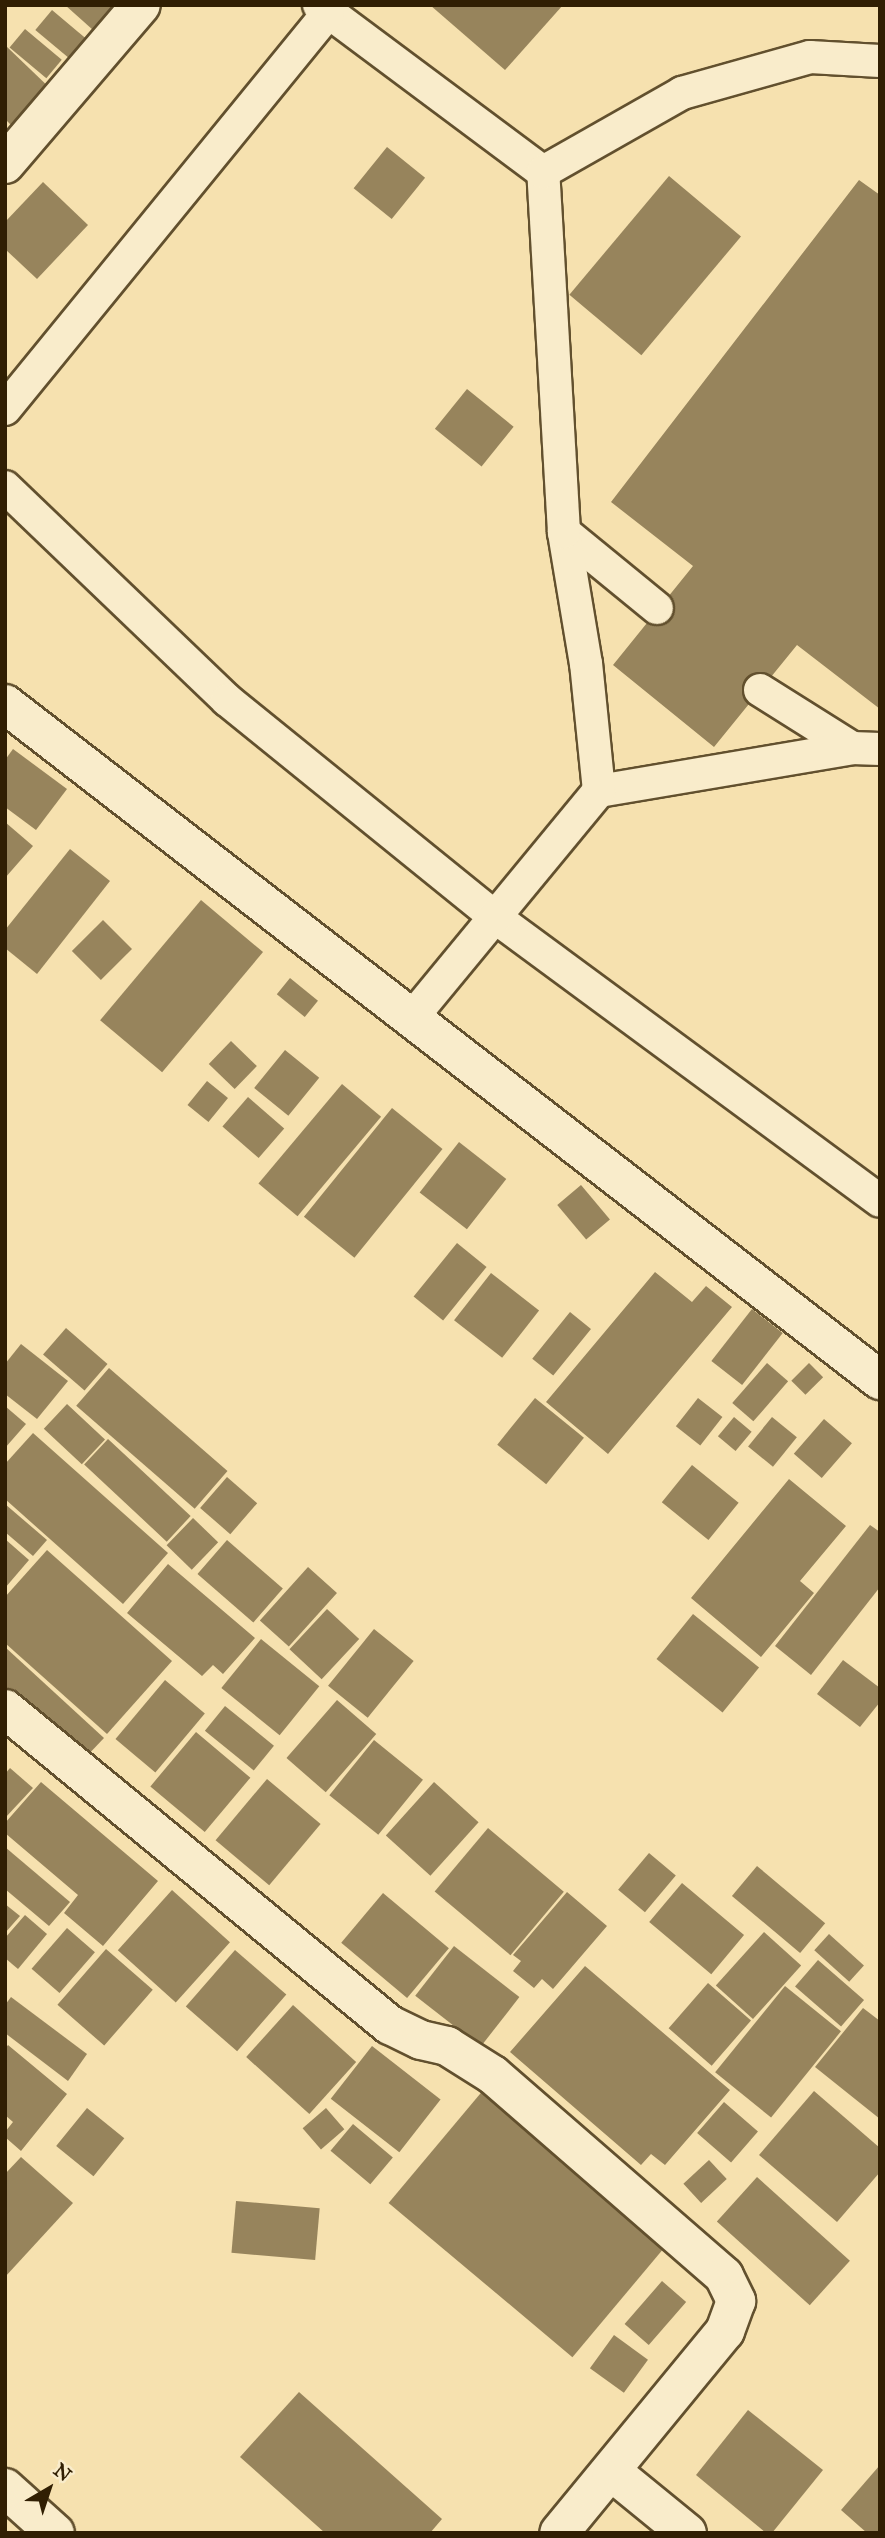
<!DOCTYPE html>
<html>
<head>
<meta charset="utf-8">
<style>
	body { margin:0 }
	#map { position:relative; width:885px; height:2538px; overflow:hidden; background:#f6e1af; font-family:"IM FELL Great Primer",serif }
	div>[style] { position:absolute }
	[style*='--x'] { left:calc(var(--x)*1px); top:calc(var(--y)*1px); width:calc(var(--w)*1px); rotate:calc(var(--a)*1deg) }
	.building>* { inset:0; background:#97845c; transform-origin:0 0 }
	.roads { filter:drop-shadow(2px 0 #62502e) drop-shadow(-2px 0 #62502e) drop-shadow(0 2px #62502e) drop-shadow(0 -2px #62502e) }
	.service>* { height:32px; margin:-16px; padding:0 16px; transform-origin:16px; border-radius:16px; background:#f9eccb }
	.minor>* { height:38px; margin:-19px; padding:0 19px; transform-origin:19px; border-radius:19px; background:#f9eccb }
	span { translate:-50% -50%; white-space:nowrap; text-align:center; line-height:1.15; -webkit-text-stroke:5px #f9eccb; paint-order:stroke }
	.frame { position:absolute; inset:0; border:7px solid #311f03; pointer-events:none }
	.north { position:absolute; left:14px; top:2454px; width:70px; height:70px; -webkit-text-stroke:5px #f9eccb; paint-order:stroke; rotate:39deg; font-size:19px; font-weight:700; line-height:28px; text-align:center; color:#311f03 }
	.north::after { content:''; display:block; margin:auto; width:24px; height:32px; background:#311f03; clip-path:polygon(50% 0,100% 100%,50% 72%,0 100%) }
</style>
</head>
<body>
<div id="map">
	<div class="building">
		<div style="clip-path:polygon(65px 5px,115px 5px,93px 30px)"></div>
		<div style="clip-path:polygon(430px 5px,563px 5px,505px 70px)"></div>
		<div style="left:52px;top:10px;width:52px;height:26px;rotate:40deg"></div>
		<div style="left:25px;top:29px;width:48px;height:24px;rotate:40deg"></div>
		<div style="clip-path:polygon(5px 45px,55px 93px,18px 132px,5px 119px)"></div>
		<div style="left:387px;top:147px;width:49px;height:53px;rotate:39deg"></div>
		<div style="left:669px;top:176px;width:94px;height:155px;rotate:40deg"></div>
		<div style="clip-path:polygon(859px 180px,880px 195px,880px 709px,797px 645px,714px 747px,613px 665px,693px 566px,611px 502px)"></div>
		<div style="clip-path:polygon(43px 182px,88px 225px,37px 279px,5px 249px,5px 222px)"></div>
		<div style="left:467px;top:389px;width:60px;height:51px;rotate:39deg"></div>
		<div style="clip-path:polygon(13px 749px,67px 789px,36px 830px,5px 807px,5px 760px)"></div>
		<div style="clip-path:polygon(5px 822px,33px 846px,5px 878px)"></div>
		<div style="clip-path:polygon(70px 849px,110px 881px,37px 974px,5px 948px,5px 930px)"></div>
		<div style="left:201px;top:900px;width:81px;height:157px;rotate:40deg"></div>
		<div style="left:103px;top:920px;width:41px;height:44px;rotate:45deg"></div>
		<div style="left:290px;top:978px;width:36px;height:21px;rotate:39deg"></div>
		<div style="left:231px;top:1041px;width:36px;height:32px;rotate:44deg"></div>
		<div style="left:285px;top:1050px;width:44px;height:49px;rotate:39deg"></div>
		<div style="left:207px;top:1081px;width:27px;height:31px;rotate:39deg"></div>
		<div style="left:342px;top:1084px;width:51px;height:130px;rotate:40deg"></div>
		<div style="left:248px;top:1097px;width:48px;height:39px;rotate:41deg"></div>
		<div style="left:392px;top:1108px;width:65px;height:140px;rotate:39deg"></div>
		<div style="left:459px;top:1142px;width:60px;height:64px;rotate:38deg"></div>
		<div style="left:581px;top:1185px;width:45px;height:31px;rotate:50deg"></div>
		<div style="left:457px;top:1243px;width:38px;height:69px;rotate:39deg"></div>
		<div style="clip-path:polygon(655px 1272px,692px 1302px,706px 1286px,732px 1307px,608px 1454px,546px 1402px)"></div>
		<div style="left:491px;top:1273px;width:61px;height:60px;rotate:38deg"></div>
		<div style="left:752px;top:1309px;width:39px;height:66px;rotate:38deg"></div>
		<div style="left:570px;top:1312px;width:27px;height:60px;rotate:39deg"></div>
		<div style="left:66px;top:1328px;width:55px;height:35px;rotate:41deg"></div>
		<div style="clip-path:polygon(21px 1344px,68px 1381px,37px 1419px,5px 1394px,5px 1364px)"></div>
		<div style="left:767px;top:1363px;width:28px;height:53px;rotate:41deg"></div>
		<div style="left:809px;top:1363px;width:20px;height:25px;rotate:45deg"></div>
		<div style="left:109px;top:1368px;width:157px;height:50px;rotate:41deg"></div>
		<div style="left:535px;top:1398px;width:63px;height:60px;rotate:39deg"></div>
		<div style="left:698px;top:1398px;width:31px;height:36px;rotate:38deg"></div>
		<div style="left:67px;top:1404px;width:52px;height:34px;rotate:43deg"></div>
		<div style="clip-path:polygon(5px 1406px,26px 1424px,5px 1448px)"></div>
		<div style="left:734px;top:1417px;width:23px;height:25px;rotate:40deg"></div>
		<div style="left:772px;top:1417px;width:32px;height:38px;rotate:39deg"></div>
		<div style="left:824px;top:1419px;width:37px;height:46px;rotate:41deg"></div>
		<div style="clip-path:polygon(33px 1433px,168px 1553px,123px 1604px,5px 1499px,5px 1464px)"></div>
		<div style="left:108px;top:1439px;width:113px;height:35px;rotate:43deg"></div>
		<div style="left:692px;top:1465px;width:60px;height:48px;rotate:39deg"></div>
		<div style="left:227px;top:1477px;width:40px;height:41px;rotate:41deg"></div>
		<div style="clip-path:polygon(789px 1479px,846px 1526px,800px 1581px,814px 1593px,761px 1657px,691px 1598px)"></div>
		<div style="clip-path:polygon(5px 1504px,47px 1540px,33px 1556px,5px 1532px)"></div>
		<div style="left:193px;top:1518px;width:35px;height:38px;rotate:44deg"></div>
		<div style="clip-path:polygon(870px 1525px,880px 1532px,880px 1587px,811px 1675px,775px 1646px)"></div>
		<div style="clip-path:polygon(5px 1539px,29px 1560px,5px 1588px)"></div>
		<div style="left:227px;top:1540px;width:74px;height:45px;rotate:41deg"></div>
		<div style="clip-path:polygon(47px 1550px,172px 1661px,107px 1734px,5px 1643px,5px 1597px)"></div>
		<div style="clip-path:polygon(168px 1564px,255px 1638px,223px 1674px,213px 1665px,202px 1676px,127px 1613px)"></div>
		<div style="left:308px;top:1567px;width:39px;height:72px;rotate:42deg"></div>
		<div style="left:327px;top:1609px;width:44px;height:55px;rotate:43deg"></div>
		<div style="left:693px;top:1614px;width:85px;height:58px;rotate:39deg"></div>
		<div style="left:374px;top:1629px;width:51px;height:73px;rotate:39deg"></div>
		<div style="left:261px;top:1639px;width:75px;height:63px;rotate:39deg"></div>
		<div style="clip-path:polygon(5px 1647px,104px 1738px,84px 1759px,5px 1687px)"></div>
		<div style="clip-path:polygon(843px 1660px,880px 1688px,880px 1702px,860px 1727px,817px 1694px)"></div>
		<div style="left:165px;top:1680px;width:52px;height:77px;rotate:40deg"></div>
		<div style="left:337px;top:1700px;width:52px;height:77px;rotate:41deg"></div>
		<div style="left:225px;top:1706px;width:63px;height:32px;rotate:39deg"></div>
		<div style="left:196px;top:1732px;width:71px;height:71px;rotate:40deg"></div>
		<div style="left:374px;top:1740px;width:63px;height:71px;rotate:39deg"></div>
		<div style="clip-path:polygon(10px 1768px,33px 1788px,5px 1818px,5px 1774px)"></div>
		<div style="left:267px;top:1779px;width:70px;height:80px;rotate:40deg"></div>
		<div style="clip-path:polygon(41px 1782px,158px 1881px,103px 1946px,64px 1913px,78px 1895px,5px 1833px,5px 1823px)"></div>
		<div style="left:434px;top:1782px;width:60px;height:72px;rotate:42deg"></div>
		<div style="left:488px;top:1828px;width:99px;height:83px;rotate:40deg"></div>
		<div style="clip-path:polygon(5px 1847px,70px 1902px,49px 1926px,5px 1889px)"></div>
		<div style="left:649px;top:1853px;width:35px;height:48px;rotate:40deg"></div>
		<div style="left:757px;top:1866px;width:89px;height:39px;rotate:40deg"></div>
		<div style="left:682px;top:1883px;width:81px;height:51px;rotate:40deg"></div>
		<div style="left:172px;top:1890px;width:78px;height:81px;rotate:42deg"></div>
		<div style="clip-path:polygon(567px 1892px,607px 1926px,553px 1989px,542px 1979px,534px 1988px,513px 1971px,521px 1961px,513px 1955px)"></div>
		<div style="left:383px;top:1893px;width:86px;height:65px;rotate:40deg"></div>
		<div style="clip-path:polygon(5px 1904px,20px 1916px,5px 1933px)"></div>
		<div style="clip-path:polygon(25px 1915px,47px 1934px,18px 1969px,5px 1958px,5px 1938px)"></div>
		<div style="left:67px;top:1928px;width:37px;height:54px;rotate:41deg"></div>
		<div style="left:764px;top:1932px;width:50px;height:72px;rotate:42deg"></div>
		<div style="left:829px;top:1934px;width:47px;height:22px;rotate:42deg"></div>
		<div style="left:454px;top:1946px;width:83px;height:63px;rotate:38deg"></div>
		<div style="left:106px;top:1949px;width:62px;height:74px;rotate:41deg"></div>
		<div style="left:235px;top:1950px;width:68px;height:75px;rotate:41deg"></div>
		<div style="left:818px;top:1960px;width:61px;height:35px;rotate:41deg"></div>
		<div style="clip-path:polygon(585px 1966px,730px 2090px,665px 2165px,651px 2154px,641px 2165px,510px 2052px)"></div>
		<div style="left:708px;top:1983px;width:57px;height:60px;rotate:41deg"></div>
		<div style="left:785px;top:1986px;width:72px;height:111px;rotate:39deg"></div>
		<div style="clip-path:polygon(11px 1997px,87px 2054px,68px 2081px,5px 2033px,5px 2005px)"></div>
		<div style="left:293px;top:2005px;width:85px;height:70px;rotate:42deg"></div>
		<div style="clip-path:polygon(863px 2008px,880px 2021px,880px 2119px,815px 2067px)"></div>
		<div style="clip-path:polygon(8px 2045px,67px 2094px,21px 2151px,5px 2137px,5px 2132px,13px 2122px,5px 2115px,5px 2049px)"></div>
		<div style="left:372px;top:2046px;width:87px;height:67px;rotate:38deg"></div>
		<div style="left:485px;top:2088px;width:240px;height:150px;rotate:40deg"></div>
		<div style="clip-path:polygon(814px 2091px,880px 2148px,880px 2172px,837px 2222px,759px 2155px)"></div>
		<div style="left:724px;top:2102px;width:45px;height:41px;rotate:41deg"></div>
		<div style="left:87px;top:2108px;width:48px;height:49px;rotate:39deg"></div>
		<div style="left:326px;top:2108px;width:28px;height:31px;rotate:49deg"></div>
		<div style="left:353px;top:2124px;width:52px;height:35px;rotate:40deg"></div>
		<div style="clip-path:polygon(21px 2157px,73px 2203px,5px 2277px,5px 2174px)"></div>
		<div style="left:709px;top:2160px;width:26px;height:35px;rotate:47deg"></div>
		<div style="left:757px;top:2177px;width:125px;height:60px;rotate:42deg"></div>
		<div style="left:236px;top:2201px;width:84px;height:52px;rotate:5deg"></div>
		<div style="left:662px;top:2281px;width:32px;height:57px;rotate:41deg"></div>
		<div style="left:614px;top:2335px;width:42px;height:41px;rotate:36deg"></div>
		<div style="clip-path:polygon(299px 2392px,442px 2519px,430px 2533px,325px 2533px,240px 2457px)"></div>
		<div style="clip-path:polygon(748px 2410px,823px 2470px,772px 2533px,766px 2533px,696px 2475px)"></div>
		<div style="clip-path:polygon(880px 2465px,880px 2533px,867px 2533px,841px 2510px)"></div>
	</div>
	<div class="roads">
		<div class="service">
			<div style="--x:319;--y:5;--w:279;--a:36.7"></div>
			<div style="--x:5;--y:409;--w:511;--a:-50.8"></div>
			<div style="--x:5;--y:487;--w:308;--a:43.8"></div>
			<div style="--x:227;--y:700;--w:345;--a:39"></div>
			<div style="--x:495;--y:917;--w:478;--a:36.4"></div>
			<div style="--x:564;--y:532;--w:120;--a:39.3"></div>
			<div style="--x:760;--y:690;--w:109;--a:32.2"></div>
			<div style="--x:852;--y:748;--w:28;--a:2"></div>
			<div style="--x:599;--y:791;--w:257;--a:-9.6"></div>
			<div style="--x:410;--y:1020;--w:297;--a:-50.5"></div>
			<div style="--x:599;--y:791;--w:128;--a:-95.8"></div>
			<div style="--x:586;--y:664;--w:134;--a:-99.5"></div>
			<div style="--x:564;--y:532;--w:361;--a:-93.3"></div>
			<div style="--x:543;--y:172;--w:160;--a:-29.6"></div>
			<div style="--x:682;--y:93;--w:133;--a:-15.7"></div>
			<div style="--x:810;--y:57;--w:70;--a:3.3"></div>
		</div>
		<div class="minor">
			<div style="--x:5;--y:164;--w:209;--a:-49.5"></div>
			<div style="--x:5;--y:704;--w:1106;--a:37.69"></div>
			<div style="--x:5;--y:1709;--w:498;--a:39.4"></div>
			<div style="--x:390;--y:2025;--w:34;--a:26"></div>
			<div style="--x:421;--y:2040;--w:27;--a:13"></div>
			<div style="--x:447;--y:2046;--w:54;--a:32.2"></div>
			<div style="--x:493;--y:2075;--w:306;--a:41"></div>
			<div style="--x:724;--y:2276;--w:28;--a:64"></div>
			<div style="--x:736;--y:2301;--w:32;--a:110"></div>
			<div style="--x:725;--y:2331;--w:261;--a:129.4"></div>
			<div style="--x:611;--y:2471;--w:98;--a:39.2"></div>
			<div style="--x:5;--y:2488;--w:67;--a:42"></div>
		</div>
	</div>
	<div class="frame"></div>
	<div class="north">N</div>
</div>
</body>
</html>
